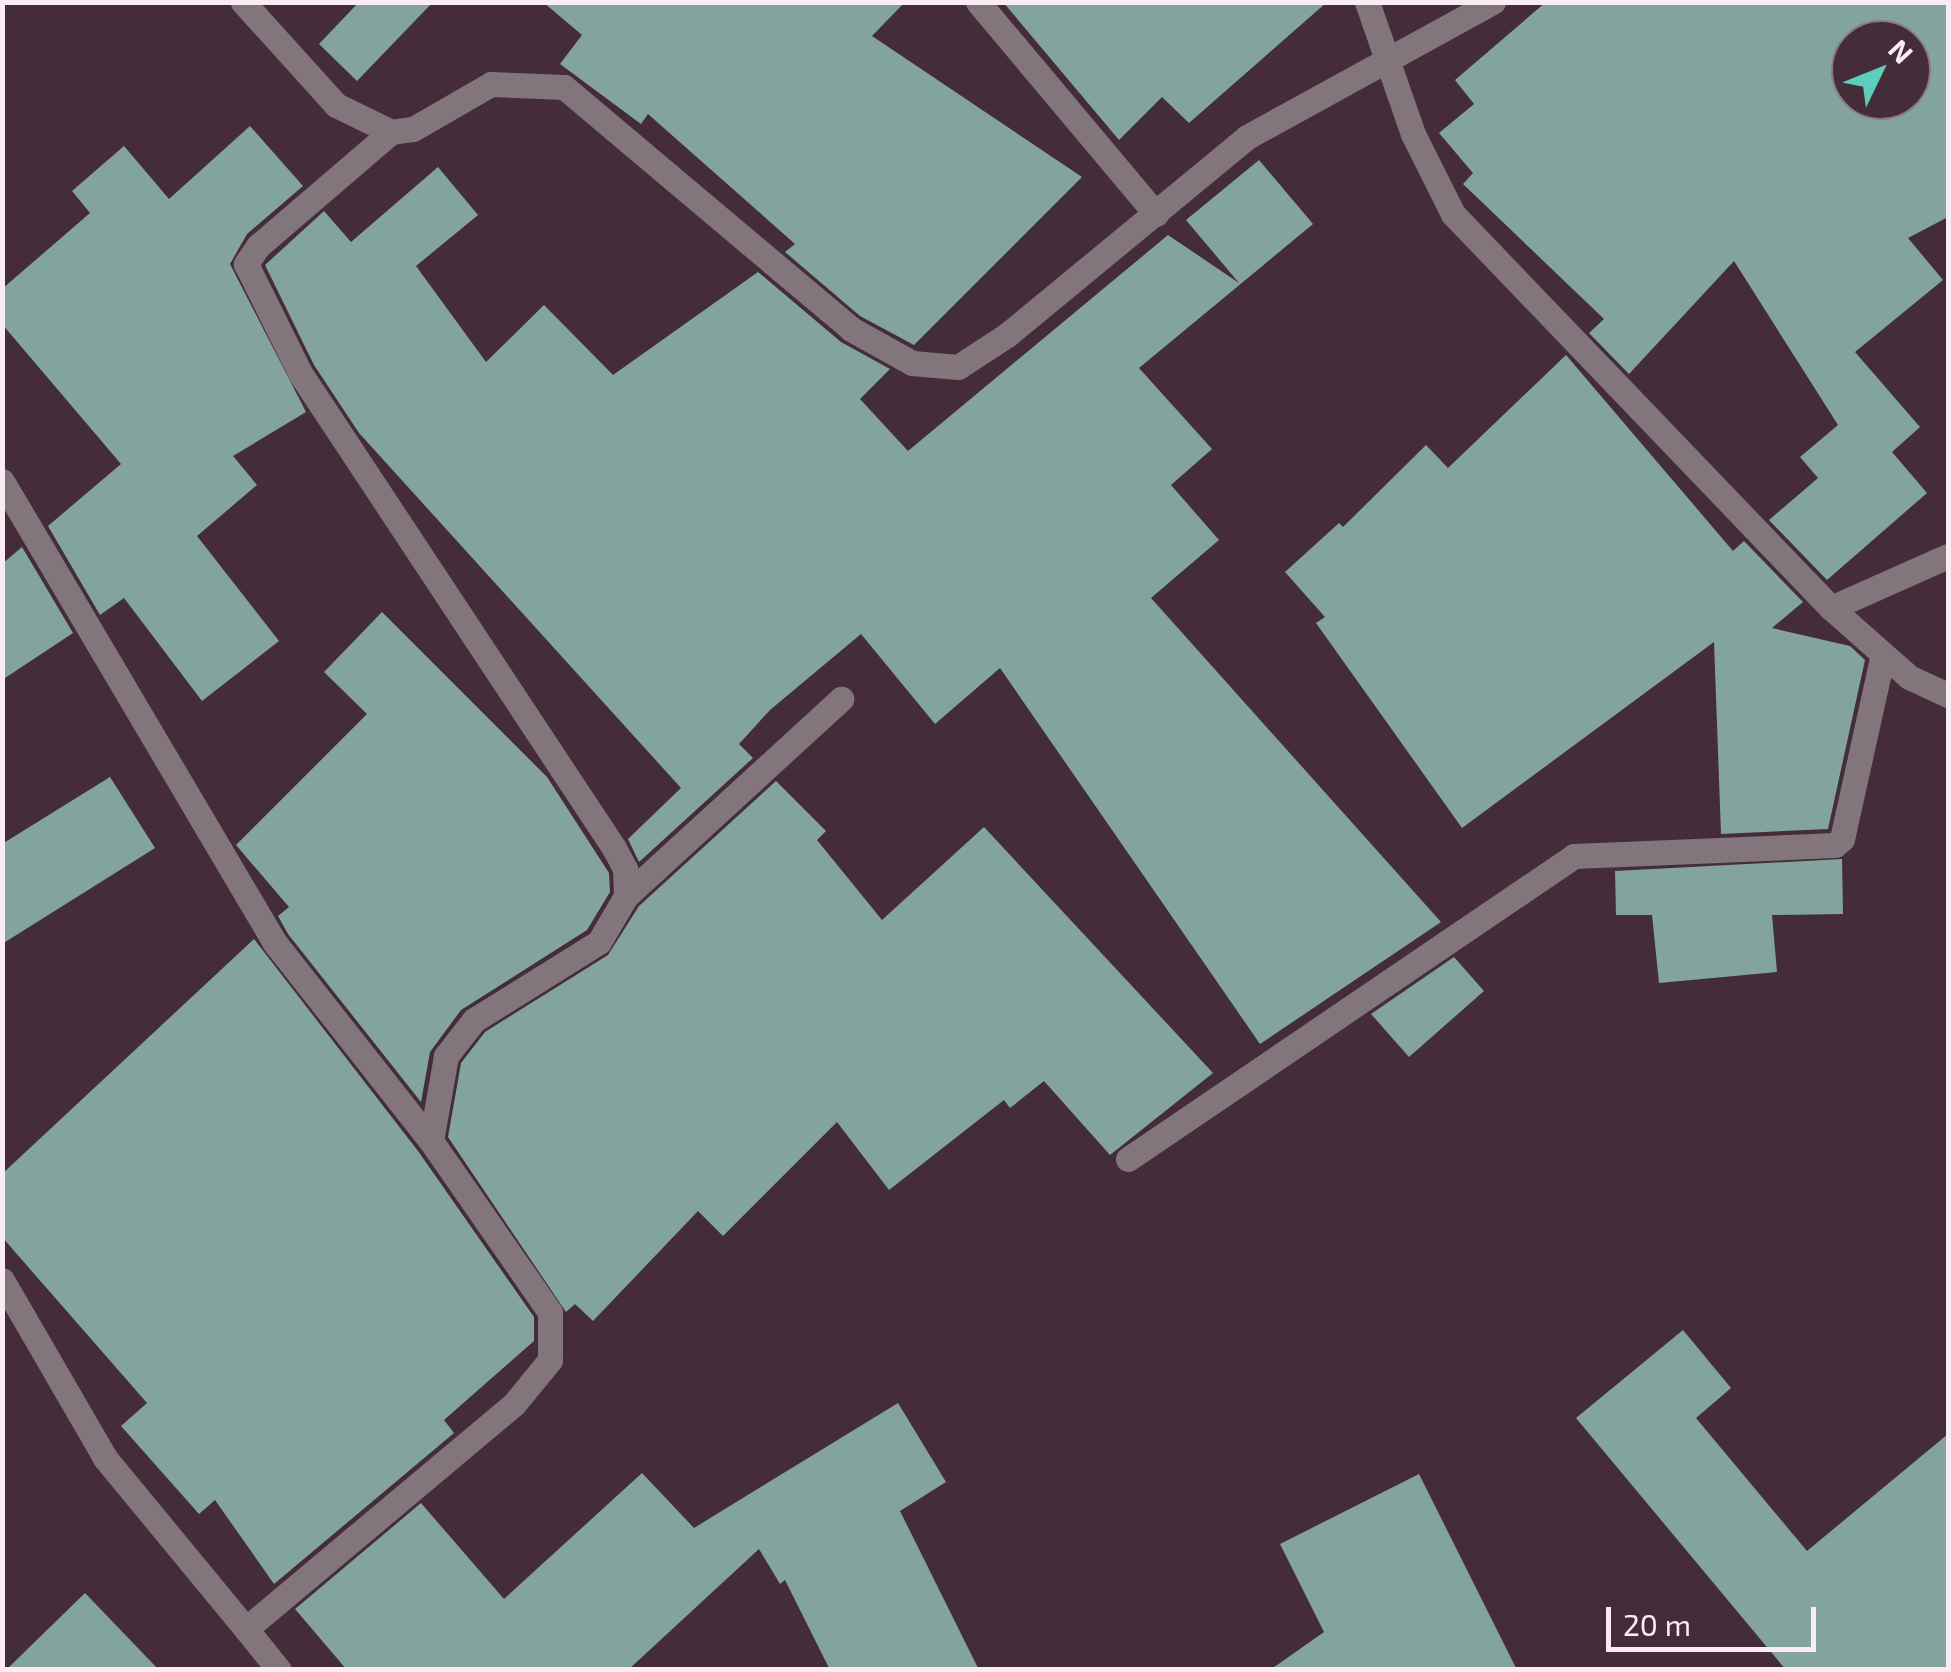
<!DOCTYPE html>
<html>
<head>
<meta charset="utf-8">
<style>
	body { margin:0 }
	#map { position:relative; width:1951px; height:1672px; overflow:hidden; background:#442d39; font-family:"Exo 2",sans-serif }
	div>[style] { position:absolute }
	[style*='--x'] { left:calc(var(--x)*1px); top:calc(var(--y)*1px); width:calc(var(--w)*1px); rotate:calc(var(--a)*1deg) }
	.building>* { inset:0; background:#82a49c }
	.minor>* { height:25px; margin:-12.5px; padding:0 12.5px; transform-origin:12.5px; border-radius:12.5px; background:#82767c }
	span { translate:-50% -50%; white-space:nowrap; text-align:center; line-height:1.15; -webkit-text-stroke:10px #442d39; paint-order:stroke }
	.frame { position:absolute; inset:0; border:5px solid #fbecf3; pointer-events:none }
	.north { position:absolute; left:1831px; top:20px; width:100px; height:100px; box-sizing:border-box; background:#442d39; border:2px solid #8d7983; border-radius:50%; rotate:47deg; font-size:28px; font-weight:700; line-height:40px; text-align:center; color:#fbecf3 }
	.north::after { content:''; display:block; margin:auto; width:35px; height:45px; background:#5ccebb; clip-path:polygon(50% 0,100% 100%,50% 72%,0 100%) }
	.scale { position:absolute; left:1606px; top:1607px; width:210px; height:45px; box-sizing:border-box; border:5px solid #fbecf3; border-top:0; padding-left:12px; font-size:30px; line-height:35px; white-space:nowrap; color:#fbecf3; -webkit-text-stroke:8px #442d39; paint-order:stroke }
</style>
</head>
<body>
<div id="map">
	<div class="building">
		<div style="clip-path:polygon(359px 2px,433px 2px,357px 81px,319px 44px)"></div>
		<div style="clip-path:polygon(543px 2px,905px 2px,872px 36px,1082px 177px,914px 345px,860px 316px,785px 252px,795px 244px,648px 114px,641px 124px,560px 64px,582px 35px)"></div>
		<div style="clip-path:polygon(1003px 2px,1327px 2px,1189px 123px,1162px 97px,1119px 140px)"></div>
		<div style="clip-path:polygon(evenodd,1546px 2px,1948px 2px,1948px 217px,1908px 238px,1943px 280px,1855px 352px,1920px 427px,1892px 452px,1927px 493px,1827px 580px,1769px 520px,1818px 478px,1800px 457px,1838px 425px,1734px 261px,1629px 374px,1589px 333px,1604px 319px,1463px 184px,1473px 173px,1439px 133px,1474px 104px,1455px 80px,1546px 2px,1851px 40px,1911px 40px,1911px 100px,1851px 100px,1851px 40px)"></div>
		<div style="clip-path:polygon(250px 126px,303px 186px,247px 234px,230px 264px,306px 412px,233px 456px,257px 485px,197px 536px,279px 641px,202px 701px,124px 598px,100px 615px,48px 526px,121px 464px,2px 324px,2px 289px,90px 213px,72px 191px,124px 146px,169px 199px)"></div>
		<div style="clip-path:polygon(1259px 160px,1313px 224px,1139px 368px,1212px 449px,1171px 485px,1219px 540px,1151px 598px,1441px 922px,1260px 1044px,1000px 668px,935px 724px,861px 634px,770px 710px,739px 744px,753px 758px,639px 862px,628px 839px,681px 788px,359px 433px,314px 365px,265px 265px,324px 211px,351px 242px,438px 167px,478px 215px,416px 266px,486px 362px,544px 305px,613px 375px,758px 272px,841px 342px,890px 369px,860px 399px,908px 451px,1168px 235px,1239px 283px,1186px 220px)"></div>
		<div style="clip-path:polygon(1566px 355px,1733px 551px,1744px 541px,1803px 602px,1772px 628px,1850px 646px,1865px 660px,1828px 829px,1721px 834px,1714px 642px,1462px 828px,1316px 623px,1325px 617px,1285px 572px,1339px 523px,1343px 527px,1426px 445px,1448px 468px)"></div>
		<div style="clip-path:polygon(22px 547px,73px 633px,2px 680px,2px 564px)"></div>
		<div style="clip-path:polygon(382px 612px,547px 777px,609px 873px,610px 892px,587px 930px,461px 1010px,430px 1052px,421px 1102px,288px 934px,278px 916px,289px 907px,236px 845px,367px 714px,324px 672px)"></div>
		<div style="clip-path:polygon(110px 777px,155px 848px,2px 944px,2px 844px)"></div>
		<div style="clip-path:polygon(776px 781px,826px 831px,817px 840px,882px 920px,984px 827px,1213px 1073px,1110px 1155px,1044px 1081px,1010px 1108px,1004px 1100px,889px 1190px,837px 1122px,723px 1236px,698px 1211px,593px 1321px,575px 1304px,566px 1312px,448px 1137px,461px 1063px,485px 1032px,608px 955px,639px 906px)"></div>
		<div style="clip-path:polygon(1842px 859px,1843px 914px,1772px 915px,1777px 972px,1659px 983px,1652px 915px,1616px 915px,1615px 871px)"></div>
		<div style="clip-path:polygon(254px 939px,418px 1151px,534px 1317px,534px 1341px,444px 1420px,454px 1433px,274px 1584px,215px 1500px,199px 1514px,121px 1426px,147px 1403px,2px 1237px,2px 1174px)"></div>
		<div style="clip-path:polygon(1454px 957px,1484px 991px,1409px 1057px,1371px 1014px)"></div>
		<div style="clip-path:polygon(1683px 1330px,1731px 1388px,1696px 1418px,1807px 1551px,1948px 1434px,1948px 1670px,1786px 1670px,1576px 1418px)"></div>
		<div style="clip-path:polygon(898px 1403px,946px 1482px,900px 1511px,979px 1670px,830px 1670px,785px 1580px,780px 1584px,759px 1549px,628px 1670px,347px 1670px,295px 1609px,421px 1503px,504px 1599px,642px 1473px,694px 1528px)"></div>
		<div style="clip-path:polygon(1419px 1474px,1517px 1670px,1270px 1670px,1324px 1632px,1280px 1544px)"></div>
		<div style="clip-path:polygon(85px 1593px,159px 1670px,6px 1670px)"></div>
	</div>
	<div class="minor">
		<div style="--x:243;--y:2;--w:139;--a:47.9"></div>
		<div style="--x:336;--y:105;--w:61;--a:26.1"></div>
		<div style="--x:391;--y:132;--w:22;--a:-8"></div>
		<div style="--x:413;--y:129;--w:90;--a:-30"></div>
		<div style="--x:491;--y:84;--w:73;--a:2.4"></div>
		<div style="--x:564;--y:87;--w:375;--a:40.1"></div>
		<div style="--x:851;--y:329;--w:70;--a:29.1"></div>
		<div style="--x:912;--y:363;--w:46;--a:5"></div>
		<div style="--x:958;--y:367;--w:59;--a:-33.1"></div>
		<div style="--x:1007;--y:335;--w:311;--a:-39.5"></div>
		<div style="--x:1247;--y:137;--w:281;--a:-28.8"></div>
		<div style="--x:978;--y:2;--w:277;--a:50"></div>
		<div style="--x:1367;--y:2;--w:140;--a:70.8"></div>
		<div style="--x:1413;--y:134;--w:89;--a:63.4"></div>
		<div style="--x:1453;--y:214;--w:546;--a:46.19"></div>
		<div style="--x:1831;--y:608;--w:104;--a:41.5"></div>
		<div style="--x:1909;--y:677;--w:43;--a:24.8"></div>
		<div style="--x:391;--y:132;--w:175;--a:139.4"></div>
		<div style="--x:258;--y:246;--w:22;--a:124"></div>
		<div style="--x:246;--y:264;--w:122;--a:63.6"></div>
		<div style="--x:300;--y:373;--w:569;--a:56.53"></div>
		<div style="--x:614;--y:848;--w:24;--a:62"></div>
		<div style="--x:625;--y:869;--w:27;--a:88"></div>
		<div style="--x:626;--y:896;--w:53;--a:120.4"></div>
		<div style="--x:599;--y:942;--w:147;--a:148"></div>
		<div style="--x:474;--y:1020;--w:46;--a:127.9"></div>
		<div style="--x:446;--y:1056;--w:86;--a:100"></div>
		<div style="--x:2;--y:481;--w:537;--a:59.42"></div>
		<div style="--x:275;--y:943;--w:252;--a:51.8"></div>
		<div style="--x:431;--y:1141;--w:208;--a:55.2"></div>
		<div style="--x:550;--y:1312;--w:48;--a:90"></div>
		<div style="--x:550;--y:1360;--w:57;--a:129.3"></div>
		<div style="--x:514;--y:1404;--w:350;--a:140"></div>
		<div style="--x:246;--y:1629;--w:53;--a:51.2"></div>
		<div style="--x:1831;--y:608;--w:128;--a:-24"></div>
		<div style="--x:626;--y:896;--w:292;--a:-42.5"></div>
		<div style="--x:1128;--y:1159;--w:539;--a:-34.19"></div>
		<div style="--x:1574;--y:856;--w:261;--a:-2.4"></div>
		<div style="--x:1835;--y:845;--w:9;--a:-41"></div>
		<div style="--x:1842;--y:839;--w:189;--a:-77.5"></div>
		<div style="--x:2;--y:1280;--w:206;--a:59.9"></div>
		<div style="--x:105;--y:1458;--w:222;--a:50.5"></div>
	</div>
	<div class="frame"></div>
	<div class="north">N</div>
	<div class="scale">20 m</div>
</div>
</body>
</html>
